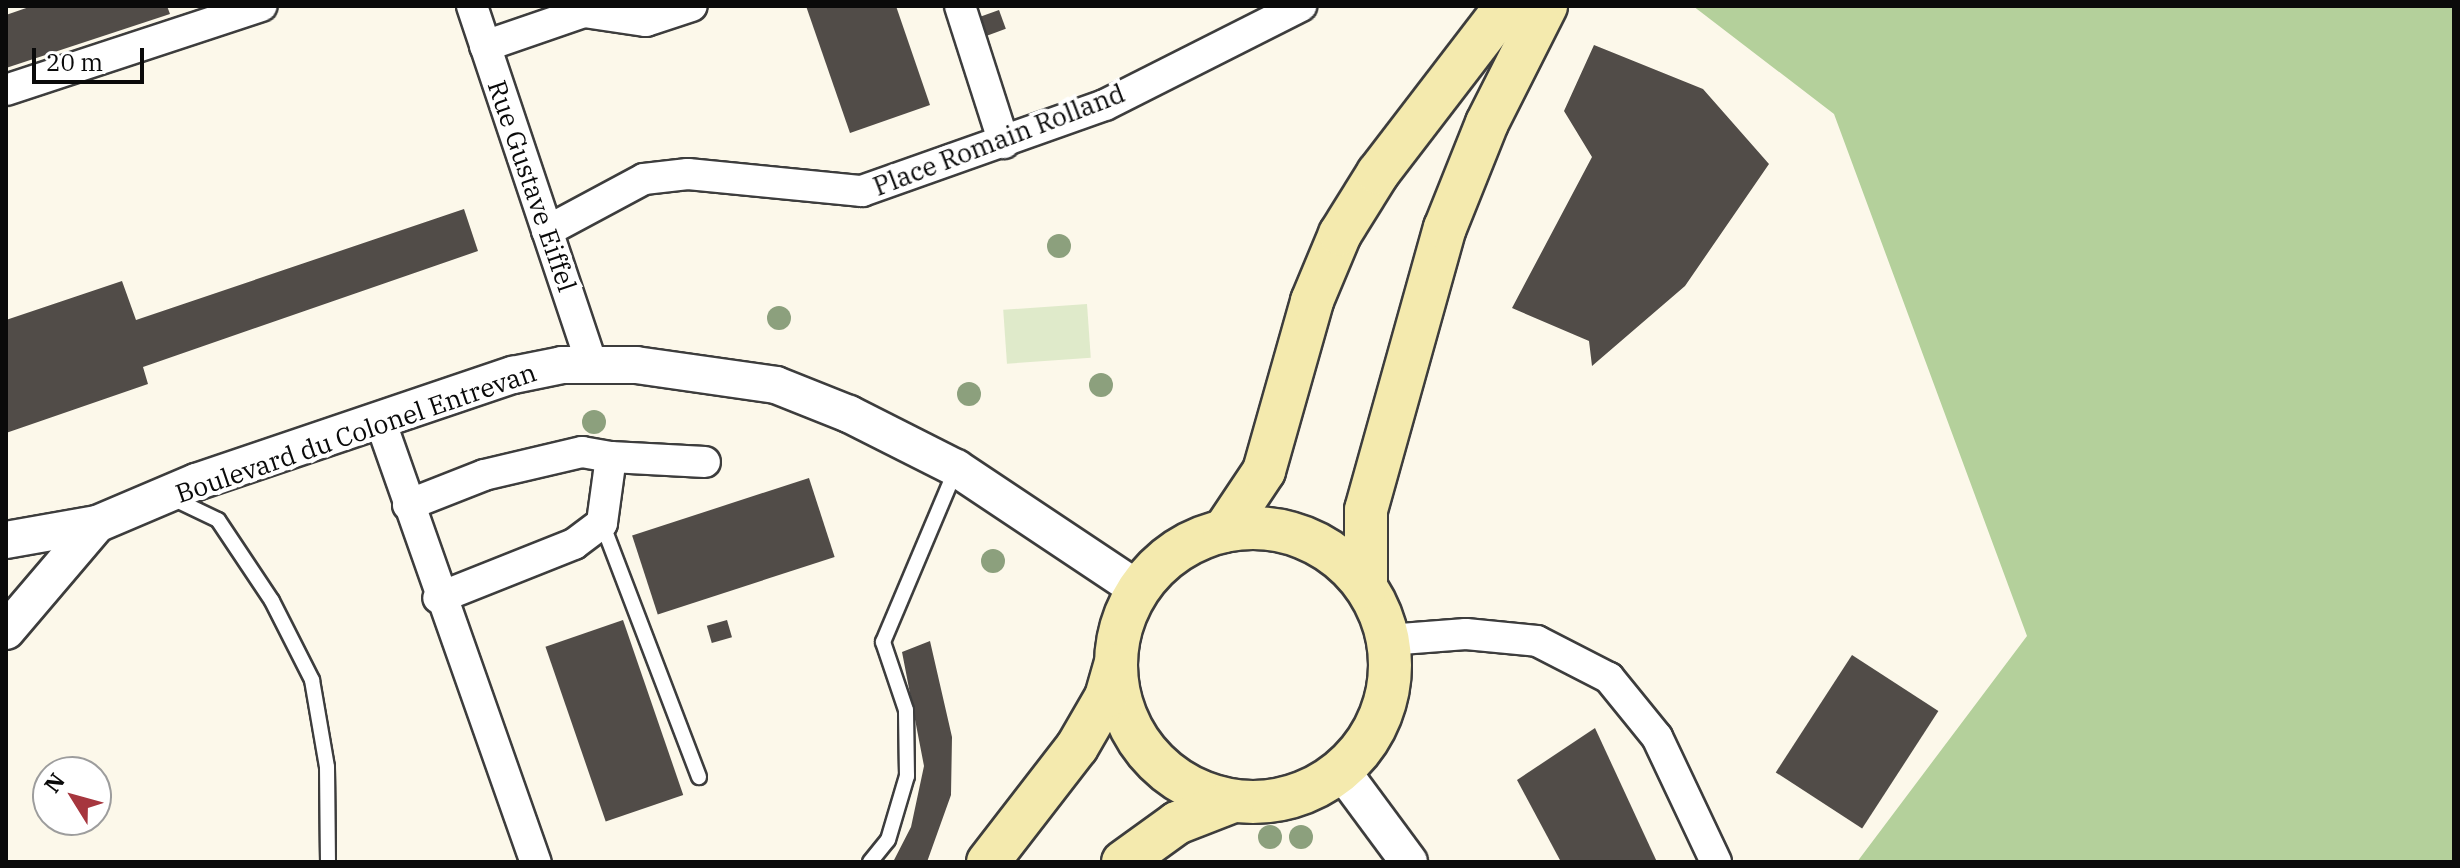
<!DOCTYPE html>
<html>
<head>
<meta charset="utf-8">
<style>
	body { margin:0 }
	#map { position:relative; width:2460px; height:868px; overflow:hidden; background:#fcf8ea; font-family:"IBM Plex Serif",serif }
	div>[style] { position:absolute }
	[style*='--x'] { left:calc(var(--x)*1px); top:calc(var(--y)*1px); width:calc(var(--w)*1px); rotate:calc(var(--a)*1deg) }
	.forest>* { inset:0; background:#b4d09b }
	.pitch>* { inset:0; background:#dfeaca; transform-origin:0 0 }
	.building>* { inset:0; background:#514c48; transform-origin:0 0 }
	.roads { filter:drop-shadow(2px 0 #3d3d3d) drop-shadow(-2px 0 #3d3d3d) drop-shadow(0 2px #3d3d3d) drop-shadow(0 -2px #3d3d3d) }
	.service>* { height:14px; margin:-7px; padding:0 7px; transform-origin:7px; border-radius:7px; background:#fff }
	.minor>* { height:30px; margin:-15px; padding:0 15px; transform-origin:15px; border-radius:15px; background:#fff }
	.tertiary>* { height:36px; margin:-18px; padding:0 18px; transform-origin:18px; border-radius:18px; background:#fff }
	.secondary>* { height:42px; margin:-21px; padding:0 21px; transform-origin:21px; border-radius:21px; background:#f4eaae }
	.secondary>.ring { margin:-21px; padding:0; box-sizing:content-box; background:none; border:42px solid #f4eaae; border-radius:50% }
	.trees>* { width:24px; height:24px; margin:-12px; border-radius:50%; background:#8ca07d }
	span { translate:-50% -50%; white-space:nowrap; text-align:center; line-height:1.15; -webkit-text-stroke:8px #fff; paint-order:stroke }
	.street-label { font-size:26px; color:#0a0a0a }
	.frame { position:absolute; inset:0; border:8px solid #0a0a0a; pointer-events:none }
	.north { position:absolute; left:32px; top:756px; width:80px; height:80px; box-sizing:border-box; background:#fff; border:2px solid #9d9d9d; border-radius:50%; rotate:307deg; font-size:22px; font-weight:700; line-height:32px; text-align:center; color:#0a0a0a }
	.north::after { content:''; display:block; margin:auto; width:28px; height:36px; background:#a6363e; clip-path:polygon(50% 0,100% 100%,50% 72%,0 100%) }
	.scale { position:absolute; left:32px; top:48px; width:112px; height:36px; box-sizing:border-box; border:4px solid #0a0a0a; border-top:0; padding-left:10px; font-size:24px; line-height:28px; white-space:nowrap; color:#0a0a0a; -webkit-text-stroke:6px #fff; paint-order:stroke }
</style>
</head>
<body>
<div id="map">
	<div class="forest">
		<div style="clip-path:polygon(1693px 6px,2454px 6px,2454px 862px,1857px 862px,2027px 636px,1834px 114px)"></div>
	</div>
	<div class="pitch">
		<div style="left:1087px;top:304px;width:54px;height:84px;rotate:86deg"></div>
	</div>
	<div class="building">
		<div style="clip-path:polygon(32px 6px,167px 6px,170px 14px,6px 68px,6px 15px)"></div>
		<div style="clip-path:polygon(806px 6px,896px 6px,930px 105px,850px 133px)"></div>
		<div style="left:999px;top:10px;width:20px;height:23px;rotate:70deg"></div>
		<div style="clip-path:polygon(1594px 45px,1703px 89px,1769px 164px,1685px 286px,1592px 366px,1589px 341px,1512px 308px,1592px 157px,1564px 111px)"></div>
		<div style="clip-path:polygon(464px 209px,478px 251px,143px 367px,148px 384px,6px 433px,6px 320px,122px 281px,136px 320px)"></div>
		<div style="left:809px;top:478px;width:83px;height:186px;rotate:72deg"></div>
		<div style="left:623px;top:620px;width:185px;height:82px;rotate:71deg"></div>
		<div style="left:727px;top:620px;width:18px;height:21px;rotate:74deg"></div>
		<div style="clip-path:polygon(930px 641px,952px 737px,951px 795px,927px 862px,893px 862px,911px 827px,924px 766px,902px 652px)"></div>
		<div style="left:1852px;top:655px;width:103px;height:140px;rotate:33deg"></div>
		<div style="clip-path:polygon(1595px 728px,1657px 862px,1561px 862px,1517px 780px)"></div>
	</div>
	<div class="roads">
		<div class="service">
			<div style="--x:172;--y:498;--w:51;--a:25.6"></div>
			<div style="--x:218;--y:520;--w:97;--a:56.3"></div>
			<div style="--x:272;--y:601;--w:89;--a:63.1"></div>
			<div style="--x:312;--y:680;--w:88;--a:80.2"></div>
			<div style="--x:327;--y:767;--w:95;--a:89.4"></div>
			<div style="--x:602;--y:523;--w:272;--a:69.1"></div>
			<div style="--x:870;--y:862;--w:28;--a:-51"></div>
			<div style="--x:888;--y:840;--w:67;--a:-73.5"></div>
			<div style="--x:907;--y:776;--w:66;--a:-90.9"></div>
			<div style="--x:906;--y:710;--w:72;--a:-108.7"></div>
			<div style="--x:883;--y:642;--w:188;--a:-67.1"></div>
		</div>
		<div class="minor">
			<div style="--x:472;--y:6;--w:379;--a:71.5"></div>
			<div style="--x:960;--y:6;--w:144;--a:72.2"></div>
			<div style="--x:485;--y:46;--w:105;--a:-19"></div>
			<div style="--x:584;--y:12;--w:63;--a:8.3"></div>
			<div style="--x:646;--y:21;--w:48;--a:-18.1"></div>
			<div style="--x:6;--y:90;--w:269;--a:-18.2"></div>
			<div style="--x:547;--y:231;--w:110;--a:-28.2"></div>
			<div style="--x:644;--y:179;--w:44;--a:-6.5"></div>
			<div style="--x:688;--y:174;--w:175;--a:5.6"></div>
			<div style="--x:862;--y:191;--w:258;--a:-19.5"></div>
			<div style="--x:1105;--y:105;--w:220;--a:-26.8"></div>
			<div style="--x:380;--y:420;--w:469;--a:70.6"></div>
			<div style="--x:611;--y:457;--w:94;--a:3"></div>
			<div style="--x:408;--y:505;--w:82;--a:-21.5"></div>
			<div style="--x:484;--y:475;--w:101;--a:-13.2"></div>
			<div style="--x:582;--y:452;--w:29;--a:10"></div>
			<div style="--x:611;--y:457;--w:67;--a:97.8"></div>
			<div style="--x:602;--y:523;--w:35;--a:143"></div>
			<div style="--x:574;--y:544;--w:146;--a:158.3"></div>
			<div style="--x:1388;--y:640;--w:78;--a:-4.4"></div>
			<div style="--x:1466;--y:634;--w:71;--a:5.6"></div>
			<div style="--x:1537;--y:641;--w:81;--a:27.2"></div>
			<div style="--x:1609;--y:678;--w:76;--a:50.9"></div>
			<div style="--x:1657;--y:737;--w:138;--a:64.7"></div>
		</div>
		<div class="tertiary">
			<div style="--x:6;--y:540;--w:92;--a:-10"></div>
			<div style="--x:97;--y:524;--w:108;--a:-23"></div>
			<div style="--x:196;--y:482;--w:335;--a:-18.7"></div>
			<div style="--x:513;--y:375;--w:50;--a:-11.5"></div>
			<div style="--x:562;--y:365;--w:74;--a:0"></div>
			<div style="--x:636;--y:365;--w:141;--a:8.1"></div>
			<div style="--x:776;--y:385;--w:79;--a:21.7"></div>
			<div style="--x:849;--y:414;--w:120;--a:26.8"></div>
			<div style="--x:956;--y:468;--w:220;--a:33.7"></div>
			<div style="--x:6;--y:631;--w:140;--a:-49.6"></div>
			<div style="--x:1341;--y:770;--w:114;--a:53.5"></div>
		</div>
		<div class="secondary">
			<div class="ring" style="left:1116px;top:528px;width:232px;height:232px"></div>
			<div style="--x:1224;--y:531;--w:72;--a:-56.3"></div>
			<div style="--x:1264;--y:471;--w:177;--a:-74.2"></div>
			<div style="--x:1312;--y:301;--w:73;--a:-67.3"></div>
			<div style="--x:1340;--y:234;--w:72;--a:-58.1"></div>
			<div style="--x:1378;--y:173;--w:210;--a:-52.5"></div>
			<div style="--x:1366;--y:587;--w:77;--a:-90"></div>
			<div style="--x:1366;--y:510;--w:293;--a:-74.4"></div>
			<div style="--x:1445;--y:228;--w:113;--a:-68.2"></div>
			<div style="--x:1487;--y:123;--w:131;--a:-63.2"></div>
			<div style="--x:988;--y:862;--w:145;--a:-52.3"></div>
			<div style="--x:1077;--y:747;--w:58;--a:-59.9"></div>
			<div style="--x:1106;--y:697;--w:33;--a:-74"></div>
			<div style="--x:1123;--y:862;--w:67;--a:-35.8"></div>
			<div style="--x:1177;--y:823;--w:60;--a:-21.4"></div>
		</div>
	</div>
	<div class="trees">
		<div style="left:1059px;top:246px"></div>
		<div style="left:779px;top:318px"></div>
		<div style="left:1101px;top:385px"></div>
		<div style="left:969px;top:394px"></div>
		<div style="left:594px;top:422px"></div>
		<div style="left:993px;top:561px"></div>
		<div style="left:1270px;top:837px"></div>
		<div style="left:1301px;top:837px"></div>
	</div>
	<div class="street-label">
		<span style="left:999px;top:140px;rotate:-21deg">Place Romain Rolland</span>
		<span style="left:532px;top:186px;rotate:71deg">Rue Gustave Eiffel</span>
		<span style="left:356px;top:433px;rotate:-19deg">Boulevard du Colonel Entrevan</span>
	</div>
	<div class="frame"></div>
	<div class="north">N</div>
	<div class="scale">20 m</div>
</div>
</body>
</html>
